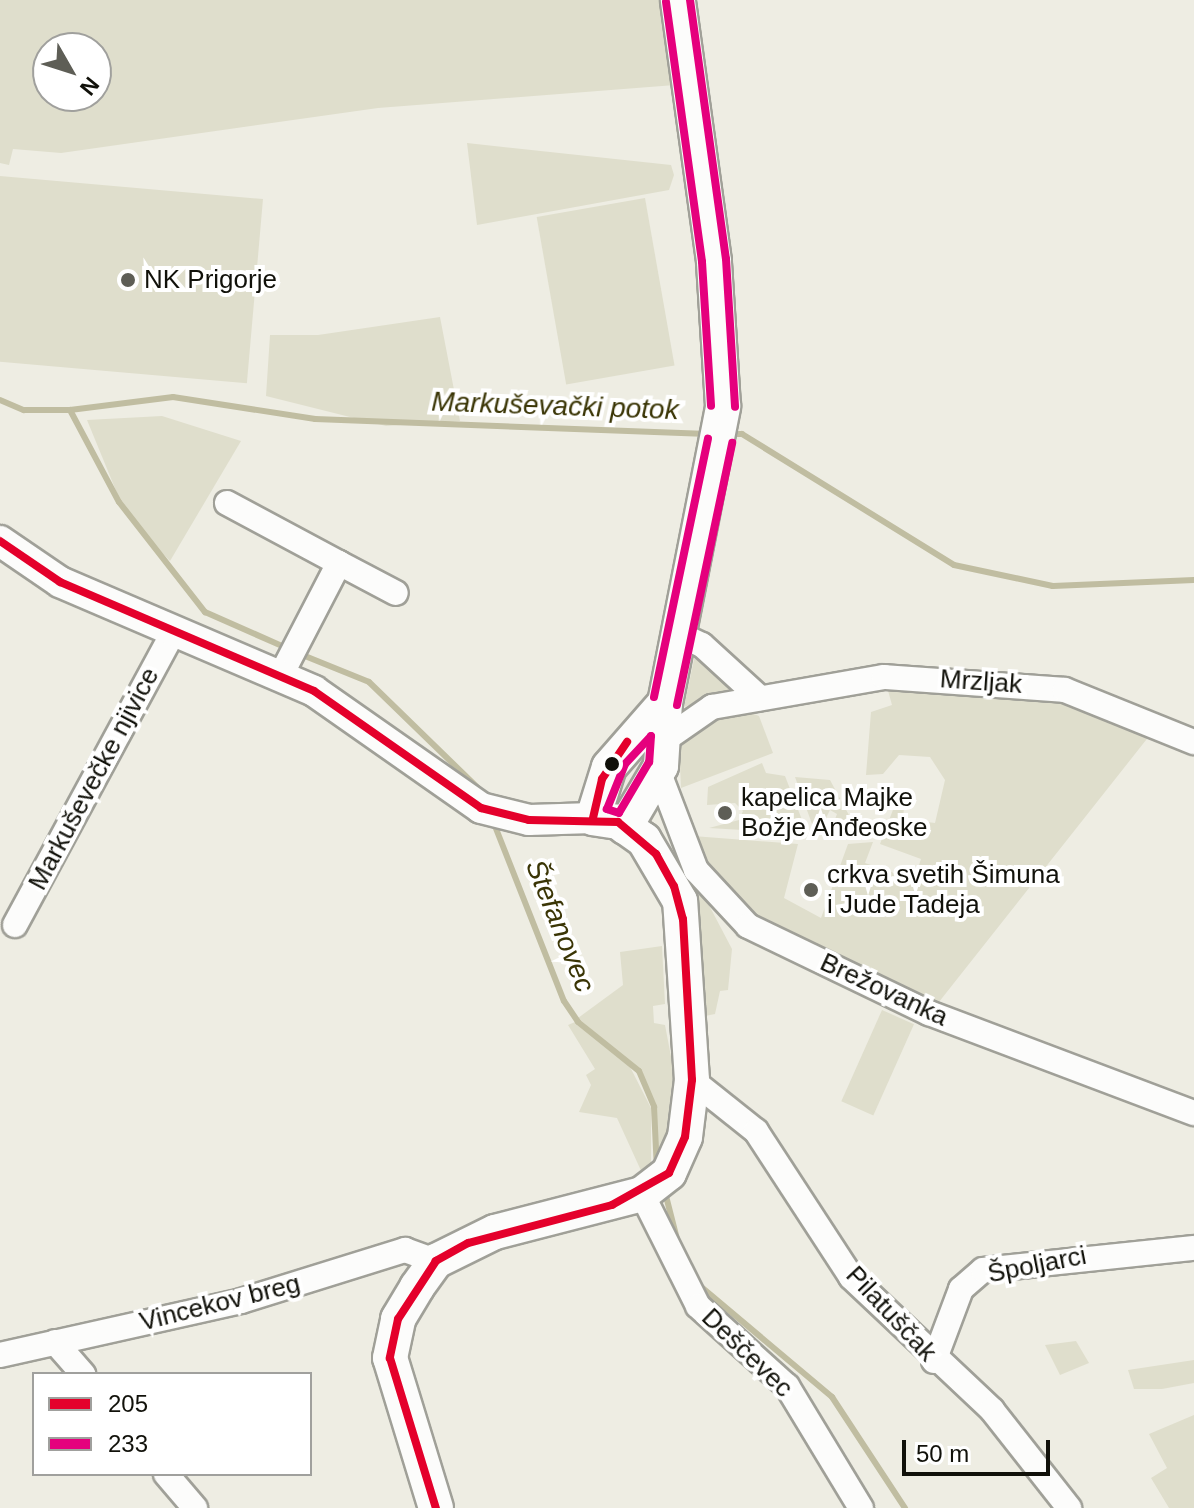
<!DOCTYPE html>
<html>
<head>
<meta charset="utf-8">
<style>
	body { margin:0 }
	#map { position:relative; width:1194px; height:1508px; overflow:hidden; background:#eeede3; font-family:Arial,sans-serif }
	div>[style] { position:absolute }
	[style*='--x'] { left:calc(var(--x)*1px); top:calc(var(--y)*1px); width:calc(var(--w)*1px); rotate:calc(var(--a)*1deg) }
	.green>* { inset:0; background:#dfdecc; transform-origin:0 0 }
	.stream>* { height:6px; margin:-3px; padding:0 3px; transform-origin:3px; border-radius:3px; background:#c0bda1 }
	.roads { filter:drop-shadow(2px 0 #a0a098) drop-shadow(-2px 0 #a0a098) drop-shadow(0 2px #a0a098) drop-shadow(0 -2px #a0a098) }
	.minor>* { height:24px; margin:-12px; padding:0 12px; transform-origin:12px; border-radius:12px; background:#fcfcfb }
	.tertiary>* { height:30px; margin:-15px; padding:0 15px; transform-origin:15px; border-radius:15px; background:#fcfcfb }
	.secondary>* { height:34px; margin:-17px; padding:0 17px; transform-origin:17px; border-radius:17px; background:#fcfcfb }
	.bus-1>* { height:8px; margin:-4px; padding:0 4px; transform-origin:4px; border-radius:4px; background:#e4002b }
	.bus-2>* { height:8px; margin:-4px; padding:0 4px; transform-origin:4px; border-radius:4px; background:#e5007d }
	.dots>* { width:22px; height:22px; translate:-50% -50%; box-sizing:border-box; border:4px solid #fff; border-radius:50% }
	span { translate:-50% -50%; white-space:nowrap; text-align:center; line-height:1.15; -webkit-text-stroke:8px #fff; paint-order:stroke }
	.poi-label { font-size:26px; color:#11110a }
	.left { translate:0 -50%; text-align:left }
	.street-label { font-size:26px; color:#11110a }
	.water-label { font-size:28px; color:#3a3505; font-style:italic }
	.legend { position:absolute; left:32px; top:1372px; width:280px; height:104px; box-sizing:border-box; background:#fff; border:2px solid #a0a09d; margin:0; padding:10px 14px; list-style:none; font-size:24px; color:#11110a }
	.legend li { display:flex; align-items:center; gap:16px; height:40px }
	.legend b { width:40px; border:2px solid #a0a09d }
	.north { position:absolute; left:32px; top:32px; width:80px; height:80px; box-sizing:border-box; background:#fff; border:2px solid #a0a09d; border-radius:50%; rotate:129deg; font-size:22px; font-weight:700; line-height:32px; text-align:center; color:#11110a }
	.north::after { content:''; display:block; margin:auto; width:28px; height:36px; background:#5e5e56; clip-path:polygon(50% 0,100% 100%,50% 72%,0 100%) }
	.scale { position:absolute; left:902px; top:1440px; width:148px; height:36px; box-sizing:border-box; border:4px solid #11110a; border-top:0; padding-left:10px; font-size:24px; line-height:28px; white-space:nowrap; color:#11110a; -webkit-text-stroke:6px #fff; paint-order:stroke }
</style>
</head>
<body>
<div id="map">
	<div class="green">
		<div style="clip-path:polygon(evenodd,0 0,663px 0,675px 85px,378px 108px,61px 153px,13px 149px,9px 165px,0 163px,0 0,48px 48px,96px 48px,96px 96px,48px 96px,48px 48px)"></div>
		<div style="clip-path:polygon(467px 143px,671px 165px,674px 175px,669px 190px,477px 225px)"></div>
		<div style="left:0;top:176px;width:264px;height:185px;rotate:5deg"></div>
		<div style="left:645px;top:198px;width:170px;height:110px;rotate:80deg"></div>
		<div style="clip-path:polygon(440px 317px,460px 421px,386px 426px,266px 396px,270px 335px,318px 335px)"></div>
		<div style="clip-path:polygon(162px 416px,241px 441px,170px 561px,126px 515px,87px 420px)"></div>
		<div style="clip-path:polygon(695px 655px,732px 681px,728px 691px,684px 707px)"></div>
		<div style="clip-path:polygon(887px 687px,1048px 696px,1150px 735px,935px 1007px,742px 910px,714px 881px,693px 836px,798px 844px,784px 898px,821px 918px,848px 844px,873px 842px,865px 863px,914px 880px,921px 859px,880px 844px,899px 794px,905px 795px,903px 819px,935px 823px,945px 780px,930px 757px,899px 755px,883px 774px,866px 775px,871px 712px,892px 705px)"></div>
		<div style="clip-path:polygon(743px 710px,759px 716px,773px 753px,681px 788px,679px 742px,696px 724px)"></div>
		<div style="clip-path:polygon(762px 763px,766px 773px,785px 776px,804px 825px,795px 833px,709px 828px,739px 820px,743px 811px,735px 803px,707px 805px,708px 787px)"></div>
		<div style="clip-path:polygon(795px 777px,830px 780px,857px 830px,832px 827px,837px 814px,830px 810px,822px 826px,812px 824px)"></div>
		<div style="clip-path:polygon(701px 890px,732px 949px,728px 990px,720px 991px,715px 1014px,705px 1016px,694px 895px)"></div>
		<div style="clip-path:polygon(662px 946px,665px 1004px,653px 1006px,654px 1023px,665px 1025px,677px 1088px,667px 1156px,656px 1153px,656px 1105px,642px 1072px,578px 1018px,623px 985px,620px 952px)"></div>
		<div style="left:882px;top:1010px;width:35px;height:100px;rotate:24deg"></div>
		<div style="clip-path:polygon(575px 1022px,627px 1061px,651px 1108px,651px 1168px,643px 1175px,617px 1118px,579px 1112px,591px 1085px,586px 1075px,595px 1069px,568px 1025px)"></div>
		<div style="clip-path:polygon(1076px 1341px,1089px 1363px,1060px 1375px,1045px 1345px)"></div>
		<div style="clip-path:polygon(1194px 1360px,1194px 1383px,1162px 1389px,1134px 1389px,1128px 1370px)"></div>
		<div style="clip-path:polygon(1194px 1415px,1194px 1508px,1169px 1508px,1151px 1478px,1167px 1468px,1149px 1434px)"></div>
	</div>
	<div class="stream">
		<div style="--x:0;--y:400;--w:26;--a:23"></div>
		<div style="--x:24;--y:410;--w:46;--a:0"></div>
		<div style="--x:70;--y:410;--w:104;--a:62"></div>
		<div style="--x:119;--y:502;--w:140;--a:52"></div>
		<div style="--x:205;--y:612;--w:92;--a:23.8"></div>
		<div style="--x:70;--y:410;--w:104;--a:-7.2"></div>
		<div style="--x:173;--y:397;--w:144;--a:8.8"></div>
		<div style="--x:315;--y:419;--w:393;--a:2.2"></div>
		<div style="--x:727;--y:434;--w:15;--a:0"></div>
		<div style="--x:742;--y:434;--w:249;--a:31.7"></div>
		<div style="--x:954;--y:565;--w:101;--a:12"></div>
		<div style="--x:1053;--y:586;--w:141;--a:-2.4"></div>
		<div style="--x:300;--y:654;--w:74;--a:22.1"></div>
		<div style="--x:369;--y:682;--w:158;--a:44.2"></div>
		<div style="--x:493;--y:821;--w:193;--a:68.5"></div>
		<div style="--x:564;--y:1001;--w:25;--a:56"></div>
		<div style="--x:578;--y:1022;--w:78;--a:38.8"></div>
		<div style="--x:639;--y:1071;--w:39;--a:67"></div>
		<div style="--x:654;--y:1107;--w:63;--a:87.3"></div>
		<div style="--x:665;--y:1192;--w:57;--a:75.7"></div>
		<div style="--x:699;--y:1285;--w:174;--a:40.1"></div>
		<div style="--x:832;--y:1397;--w:133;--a:56.7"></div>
	</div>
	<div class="roads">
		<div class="minor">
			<div style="--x:227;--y:503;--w:127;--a:28.2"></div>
			<div style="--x:678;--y:634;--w:26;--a:25"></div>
			<div style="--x:702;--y:645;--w:79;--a:42.4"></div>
			<div style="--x:281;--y:675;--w:126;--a:-62.6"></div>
			<div style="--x:339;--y:563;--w:64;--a:27.8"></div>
			<div style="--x:663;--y:741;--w:60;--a:-34.8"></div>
			<div style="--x:712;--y:707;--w:175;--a:-9.9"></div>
			<div style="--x:884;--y:677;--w:181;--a:4.1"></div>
			<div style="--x:1065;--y:690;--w:139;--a:22"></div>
			<div style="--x:659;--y:773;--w:104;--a:69.1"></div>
			<div style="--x:696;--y:870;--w:76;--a:47.1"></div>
			<div style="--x:748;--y:926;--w:201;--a:25.7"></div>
			<div style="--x:929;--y:1013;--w:283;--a:20.7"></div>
			<div style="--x:15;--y:925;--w:332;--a:-61.6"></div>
			<div style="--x:692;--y:1080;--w:82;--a:38.6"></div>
			<div style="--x:756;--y:1131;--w:174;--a:56.9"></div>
			<div style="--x:851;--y:1277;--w:194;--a:43.3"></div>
			<div style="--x:992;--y:1410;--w:125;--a:51.8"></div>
			<div style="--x:642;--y:1194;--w:125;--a:63.4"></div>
			<div style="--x:698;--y:1306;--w:120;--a:42"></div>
			<div style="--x:787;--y:1386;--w:143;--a:58.8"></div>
			<div style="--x:55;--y:1342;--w:43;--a:48.8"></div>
			<div style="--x:0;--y:1355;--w:247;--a:-12.6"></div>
			<div style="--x:241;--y:1301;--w:172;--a:-17.3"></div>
			<div style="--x:405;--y:1250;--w:33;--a:20"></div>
			<div style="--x:934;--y:1361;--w:77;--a:-69.4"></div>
			<div style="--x:961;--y:1289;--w:29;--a:-41"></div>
			<div style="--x:983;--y:1270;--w:212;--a:-6"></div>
			<div style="--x:166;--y:1474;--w:45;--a:49.5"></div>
		</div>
		<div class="tertiary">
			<div style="--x:0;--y:541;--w:73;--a:34.3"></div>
			<div style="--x:60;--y:582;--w:276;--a:23.2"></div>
			<div style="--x:314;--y:691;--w:204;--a:35"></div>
			<div style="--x:481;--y:808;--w:49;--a:14"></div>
			<div style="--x:529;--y:820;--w:64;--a:-1.8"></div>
		</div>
		<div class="secondary">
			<div style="--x:625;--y:827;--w:71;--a:-59.5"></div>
			<div style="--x:661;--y:766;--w:63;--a:-86.4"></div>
			<div style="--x:665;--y:703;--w:303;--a:-78.9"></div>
			<div style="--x:723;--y:406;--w:145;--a:-93.6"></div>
			<div style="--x:714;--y:261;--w:263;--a:-97.9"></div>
			<div style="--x:436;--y:1508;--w:157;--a:-107"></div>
			<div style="--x:390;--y:1358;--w:40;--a:-78"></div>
			<div style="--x:398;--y:1319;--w:37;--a:-59"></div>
			<div style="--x:417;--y:1287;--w:32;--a:-54"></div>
			<div style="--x:436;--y:1261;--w:66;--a:-26.2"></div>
			<div style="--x:495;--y:1232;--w:152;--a:-14.5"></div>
			<div style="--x:642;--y:1194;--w:34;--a:-38"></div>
			<div style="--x:669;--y:1173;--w:39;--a:-66"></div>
			<div style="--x:685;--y:1137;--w:57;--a:-83"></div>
			<div style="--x:692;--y:1080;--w:179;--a:-93.8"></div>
			<div style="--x:680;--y:901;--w:71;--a:-120.5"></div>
			<div style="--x:644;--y:840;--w:32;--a:-145"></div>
			<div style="--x:618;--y:822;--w:25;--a:-171"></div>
			<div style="--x:593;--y:818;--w:53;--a:-72.6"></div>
			<div style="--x:609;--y:767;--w:85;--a:-48.8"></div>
		</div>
	</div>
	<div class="bus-1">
		<div style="--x:0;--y:541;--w:73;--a:34.3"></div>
		<div style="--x:60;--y:582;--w:276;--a:23.2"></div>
		<div style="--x:314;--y:691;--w:204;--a:35"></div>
		<div style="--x:481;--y:808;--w:49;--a:14"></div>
		<div style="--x:529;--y:820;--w:89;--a:1.3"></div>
		<div style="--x:618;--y:822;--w:50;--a:40.1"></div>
		<div style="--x:656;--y:854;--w:37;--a:61"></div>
		<div style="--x:674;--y:886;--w:34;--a:75"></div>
		<div style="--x:683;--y:919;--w:161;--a:86.8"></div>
		<div style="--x:692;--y:1080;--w:57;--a:97"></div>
		<div style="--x:685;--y:1137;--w:39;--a:114"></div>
		<div style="--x:669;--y:1173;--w:65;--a:150.7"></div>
		<div style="--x:612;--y:1205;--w:149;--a:165.2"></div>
		<div style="--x:468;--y:1243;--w:37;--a:151"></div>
		<div style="--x:436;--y:1261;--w:69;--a:123.2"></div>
		<div style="--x:398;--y:1319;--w:40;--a:102"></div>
		<div style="--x:390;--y:1358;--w:157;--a:73"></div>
		<div style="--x:593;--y:818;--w:40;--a:-77"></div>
		<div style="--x:602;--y:779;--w:45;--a:-56"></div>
	</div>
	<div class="bus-2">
		<div style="--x:690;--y:0;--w:261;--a:82.1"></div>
		<div style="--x:726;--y:259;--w:148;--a:86.5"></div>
		<div style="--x:666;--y:2;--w:262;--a:82.1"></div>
		<div style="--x:702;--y:262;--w:144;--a:86.4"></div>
		<div style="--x:654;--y:697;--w:264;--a:-78.2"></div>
		<div style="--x:677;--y:705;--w:268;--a:-78.1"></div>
		<div style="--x:651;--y:736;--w:26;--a:94"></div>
		<div style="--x:649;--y:762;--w:59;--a:120.5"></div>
		<div style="--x:619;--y:813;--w:13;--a:-162"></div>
		<div style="--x:607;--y:809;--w:48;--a:-68.2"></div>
		<div style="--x:625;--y:764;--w:38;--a:-47"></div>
	</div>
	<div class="dots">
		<div style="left:128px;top:280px;background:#5e5e56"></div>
		<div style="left:612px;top:764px;background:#11110a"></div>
		<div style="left:725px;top:813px;background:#5e5e56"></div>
		<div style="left:811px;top:890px;background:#5e5e56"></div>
	</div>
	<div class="poi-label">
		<span class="left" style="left:144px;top:280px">NK Prigorje</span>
		<span class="left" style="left:741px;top:813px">kapelica Majke<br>Božje Anđeoske</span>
		<span class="left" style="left:827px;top:890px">crkva svetih Šimuna<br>i Jude Tadeja</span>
	</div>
	<div class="street-label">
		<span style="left:981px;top:682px;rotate:4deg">Mrzljak</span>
		<span style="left:94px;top:779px;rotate:-62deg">Markuševečke njivice</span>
		<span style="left:884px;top:990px;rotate:25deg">Brežovanka</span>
		<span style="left:1037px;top:1265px;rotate:-11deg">Špoljarci</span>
		<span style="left:220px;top:1303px;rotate:-14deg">Vincekov breg</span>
		<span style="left:891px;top:1314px;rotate:47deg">Pilatuščak</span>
		<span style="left:747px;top:1353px;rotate:44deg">Deščevec</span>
	</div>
	<div class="water-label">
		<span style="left:555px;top:406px;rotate:2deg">Markuševački potok</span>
		<span style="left:560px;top:926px;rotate:68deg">Štefanovec</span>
	</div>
	<ul class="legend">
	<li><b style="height:10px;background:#e4002b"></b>205</li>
	<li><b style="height:10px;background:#e5007d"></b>233</li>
	</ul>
	<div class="north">N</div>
	<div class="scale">50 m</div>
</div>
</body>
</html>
